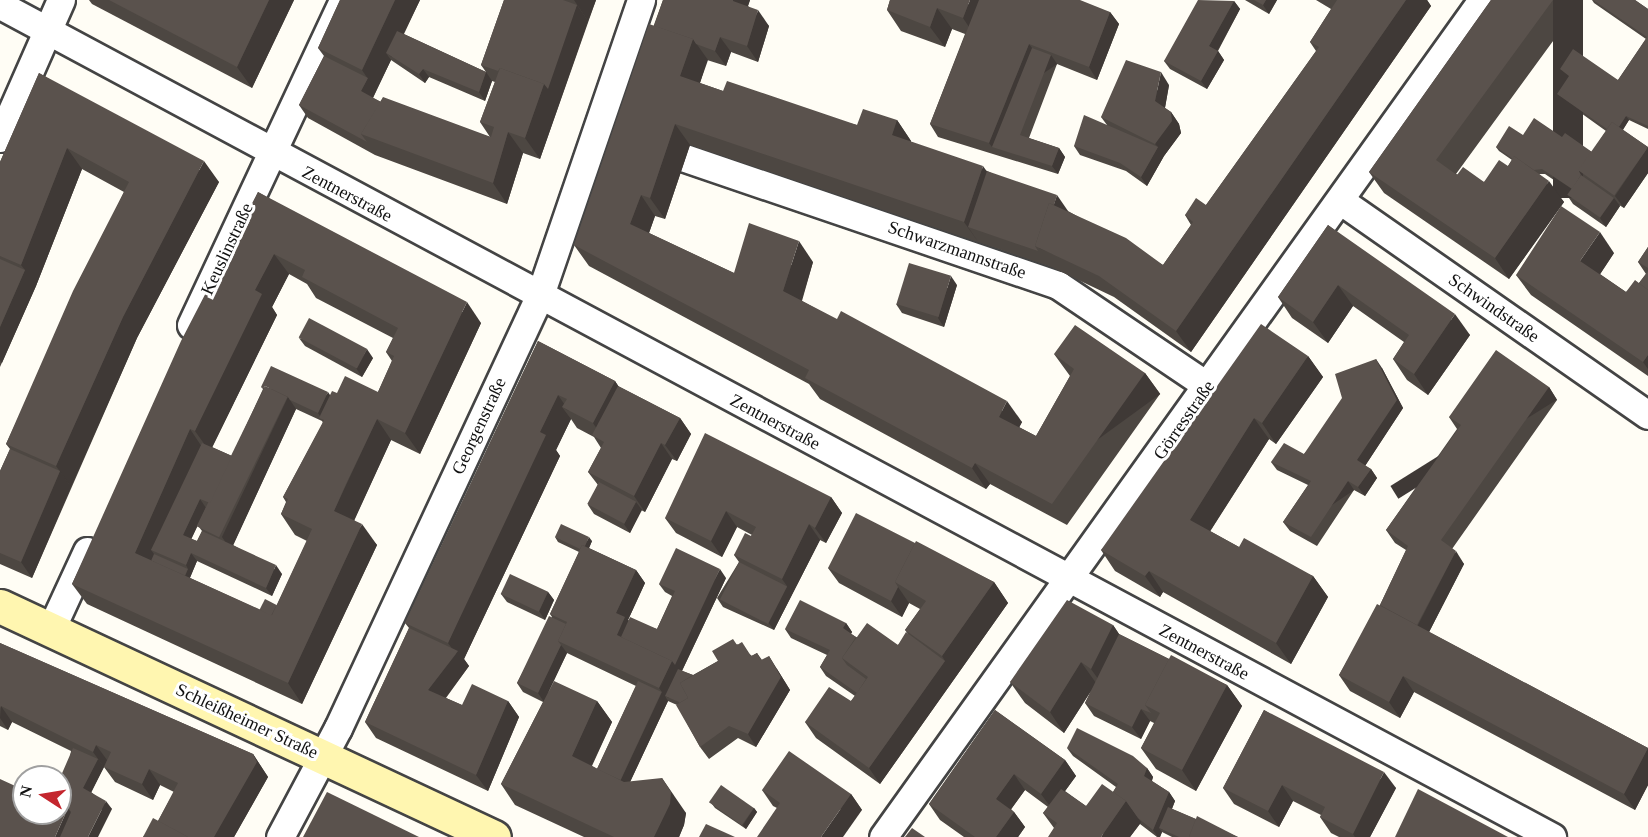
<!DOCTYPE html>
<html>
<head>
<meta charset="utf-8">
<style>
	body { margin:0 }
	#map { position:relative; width:1648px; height:837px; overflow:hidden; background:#fffdf5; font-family:"Times New Roman",serif }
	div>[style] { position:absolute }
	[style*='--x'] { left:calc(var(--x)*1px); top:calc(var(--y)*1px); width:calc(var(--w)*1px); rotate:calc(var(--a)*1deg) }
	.roads { filter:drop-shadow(2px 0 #444) drop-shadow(-2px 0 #444) drop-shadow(0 2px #444) drop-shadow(0 -2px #444) }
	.minor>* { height:27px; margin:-13.5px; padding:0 13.5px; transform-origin:13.5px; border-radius:13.5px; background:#fff }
	.secondary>* { height:33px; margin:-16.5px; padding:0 16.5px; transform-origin:16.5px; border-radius:16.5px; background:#fff6b0 }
	.wall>* { inset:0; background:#4d4742 }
	.shaded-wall>* { inset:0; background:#3f3936; transform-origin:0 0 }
	.building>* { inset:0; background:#5a524d; transform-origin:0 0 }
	span { translate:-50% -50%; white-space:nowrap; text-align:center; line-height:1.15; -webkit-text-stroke:6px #fff; paint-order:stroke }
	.street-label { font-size:18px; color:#111 }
	.north { position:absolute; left:12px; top:765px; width:60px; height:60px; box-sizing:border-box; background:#fff; border:2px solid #a0a0a0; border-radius:50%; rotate:282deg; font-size:16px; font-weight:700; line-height:24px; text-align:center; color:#111 }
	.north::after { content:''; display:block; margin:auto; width:21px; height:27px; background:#c4262e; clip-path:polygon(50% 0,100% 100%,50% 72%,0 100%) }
</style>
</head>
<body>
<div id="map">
	<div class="roads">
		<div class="minor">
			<div style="--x:0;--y:5;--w:1761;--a:28.19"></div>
			<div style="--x:0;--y:138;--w:151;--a:-66.2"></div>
			<div style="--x:685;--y:158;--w:394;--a:18.8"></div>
			<div style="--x:1058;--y:285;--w:181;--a:34"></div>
			<div style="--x:1341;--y:201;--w:374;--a:34.9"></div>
			<div style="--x:191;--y:325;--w:359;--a:-64.9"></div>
			<div style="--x:51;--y:629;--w:86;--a:-65.2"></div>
			<div style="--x:280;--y:837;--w:123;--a:-62"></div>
			<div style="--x:338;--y:728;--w:478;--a:-65"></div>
			<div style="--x:540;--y:295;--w:312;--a:-71.1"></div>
			<div style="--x:883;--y:837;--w:1029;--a:-54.41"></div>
		</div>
		<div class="secondary">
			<div style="--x:0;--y:606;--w:545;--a:25.06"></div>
		</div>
	</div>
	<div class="wall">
		<div style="clip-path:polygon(89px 0,294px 0,252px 88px,92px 4px)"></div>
		<div style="clip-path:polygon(evenodd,340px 0,420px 0,404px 34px,486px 72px,481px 65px,504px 0,596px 0,540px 159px,523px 153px,507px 204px,375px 155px,308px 118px,299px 105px,324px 56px,318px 48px,340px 0,391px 60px,425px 83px,429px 77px,485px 101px,492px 81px,495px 82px,480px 122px,490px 137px,381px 102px,373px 98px,391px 60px)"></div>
		<div style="clip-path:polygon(663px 0,750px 0,748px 6px,769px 26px,758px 62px,731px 52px,726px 66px,707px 60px,700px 83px,723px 91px,857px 125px,897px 120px,911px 141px,911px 142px,987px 171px,1068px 211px,1163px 265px,1191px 225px,1185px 215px,1206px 205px,1316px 51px,1310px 42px,1331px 9px,1316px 0,1427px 0,1431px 6px,1191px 352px,1114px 297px,1049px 266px,690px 145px,665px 219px,655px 216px,649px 233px,734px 273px,813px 262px,802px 301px,1022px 422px,1019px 427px,1036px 436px,1070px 376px,1054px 354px,1145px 373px,1160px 394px,1067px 525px,990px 484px,986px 489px,820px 399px,809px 384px,589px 266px,574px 245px)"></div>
		<div style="clip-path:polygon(890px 0,1110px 12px,1119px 24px,1097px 80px,1057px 64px,1029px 138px,1059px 148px,1065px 157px,1058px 174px,938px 137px,930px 124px,965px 34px,952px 29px,945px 47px,901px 31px,887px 10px)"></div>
		<div style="clip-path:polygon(1245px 0,1277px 0,1269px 14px)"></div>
		<div style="clip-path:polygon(1491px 0,1583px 0,1456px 174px,1484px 182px,1508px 166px,1512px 160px,1499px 151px,1496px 147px,1523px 135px,1562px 137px,1592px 152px,1606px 131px,1560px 98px,1557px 94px,1568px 77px,1563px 73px,1560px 69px,1618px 80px,1646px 39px,1594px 3px,1592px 0,1635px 0,1648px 9px,1648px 129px,1629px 120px,1623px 130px,1648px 147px,1648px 173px,1624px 208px,1619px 205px,1620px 206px,1606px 227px,1573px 204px,1567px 195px,1570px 191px,1545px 174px,1539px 174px,1564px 202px,1509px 279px,1384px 193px,1369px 172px)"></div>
		<div style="clip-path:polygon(1234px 1px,1240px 9px,1218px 51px,1224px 60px,1207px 89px,1170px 69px,1164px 61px)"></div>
		<div style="clip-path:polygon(39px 73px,219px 182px,137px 338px,32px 578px,0 564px,0 471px,10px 449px,6px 444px,124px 192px,82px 169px,36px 286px,0 367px,0 162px)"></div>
		<div style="clip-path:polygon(1169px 85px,1165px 108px,1171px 112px,1179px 124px,1181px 133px,1164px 156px,1147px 186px,1126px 171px,1080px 155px,1074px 146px,1107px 125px,1101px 117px)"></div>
		<div style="clip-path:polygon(evenodd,258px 192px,481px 323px,420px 454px,391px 440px,361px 505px,354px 520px,377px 545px,302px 704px,87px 604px,72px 584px,258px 192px,289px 274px,307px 284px,316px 298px,393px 338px,386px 352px,392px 361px,378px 392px,337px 393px,330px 395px,261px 387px,263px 389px,232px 456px,212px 447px,277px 315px,272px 307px,289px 274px,258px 192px,296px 409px,322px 421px,323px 423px,283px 497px,286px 502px,281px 514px,295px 535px,307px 541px,277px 605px,260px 610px,190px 578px,197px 561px,272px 596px,282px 574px,233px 545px,296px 409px,258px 192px,206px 508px,208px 509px,199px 527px,202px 531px,197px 541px,191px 539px,206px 508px)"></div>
		<div style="clip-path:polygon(1328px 225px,1470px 335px,1428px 395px,1407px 380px,1393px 359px,1404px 342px,1353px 306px,1328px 343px,1292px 318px,1278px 297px)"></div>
		<div style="clip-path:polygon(1648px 247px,1648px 376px,1531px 295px,1516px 275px,1614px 253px,1600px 274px,1626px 292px,1639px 283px,1646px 274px,1638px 262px)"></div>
		<div style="clip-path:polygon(957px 285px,944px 327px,902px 313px,896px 304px)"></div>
		<div style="clip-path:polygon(299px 338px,373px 358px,362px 377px,305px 346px)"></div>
		<div style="clip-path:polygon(538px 341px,615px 381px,618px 386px,680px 418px,691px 434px,677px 461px,672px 459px,645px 512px,641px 510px,630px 533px,594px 514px,588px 505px,598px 485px,588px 472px,601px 448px,594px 437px,577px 428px,571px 419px,556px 450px,560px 456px,464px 659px,469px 666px,446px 698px,462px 705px,508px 701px,519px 717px,488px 791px,376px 738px,365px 722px,409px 628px,405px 623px)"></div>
		<div style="clip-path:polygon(1308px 356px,1323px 377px,1276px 444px,1269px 439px,1210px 531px,1239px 547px,1313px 576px,1328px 597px,1291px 664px,1163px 592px,1160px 597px,1115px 571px,1101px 550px)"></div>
		<div style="clip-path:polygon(1382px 368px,1403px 408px,1365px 466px,1371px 469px,1377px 478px,1365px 496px,1354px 490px,1317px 546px,1290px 531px,1283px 522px,1308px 485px,1277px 470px,1271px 462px,1304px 454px)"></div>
		<div style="clip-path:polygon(1549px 387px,1557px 400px,1452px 549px,1464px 564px,1429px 632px,1648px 748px,1648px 785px,1635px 810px,1414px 692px,1400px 718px,1350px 691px,1339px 675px,1380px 605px,1406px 550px,1395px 543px,1386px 530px,1457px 429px,1449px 417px)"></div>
		<div style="clip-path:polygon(831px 497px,842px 513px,826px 543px,820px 540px,774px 630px,723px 607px,717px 598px,739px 562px,734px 555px,752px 535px,737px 527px,722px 557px,676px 533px,665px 518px)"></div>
		<div style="clip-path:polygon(evenodd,555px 537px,592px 541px,589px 548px,636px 570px,645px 583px,628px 620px,657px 629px,672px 596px,665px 592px,659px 584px,726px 578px,682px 671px,693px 675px,718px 661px,737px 644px,752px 656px,757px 653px,762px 660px,777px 669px,790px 690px,756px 747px,738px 738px,709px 759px,700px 747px,677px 705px,668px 701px,630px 782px,686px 813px,684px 825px,679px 837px,584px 837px,515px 805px,501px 784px,543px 702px,523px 692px,517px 683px,552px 617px,550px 614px,579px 552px,558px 542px,555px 537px,567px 653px,636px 686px,597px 769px,592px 766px,612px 722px,597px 701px,548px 692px,567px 653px)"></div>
		<div style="clip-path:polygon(915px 543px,994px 582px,1008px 603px,880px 784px,816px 738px,805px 722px,851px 701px,855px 696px,826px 676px,820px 667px,827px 655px,791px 638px,785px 629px,846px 623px,852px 632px,851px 634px,856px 637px,898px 645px,908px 634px,905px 630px,920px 609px,909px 603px,902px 617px,839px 583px,828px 568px)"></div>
		<div style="clip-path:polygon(548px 592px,554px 600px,545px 620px,507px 602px,501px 594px)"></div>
		<div style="clip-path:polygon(1113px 625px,1119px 634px,1169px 659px,1227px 685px,1242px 706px,1196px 791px,1156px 769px,1141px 748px,1154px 723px,1150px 721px,1141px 739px,1094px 716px,1085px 703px,1091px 691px,1064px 733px,1025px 703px,1010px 682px)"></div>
		<div style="clip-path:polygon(0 643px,253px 754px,268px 777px,234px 837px,143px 837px,158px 821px,174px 792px,160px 785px,153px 800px,115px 782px,104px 767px,91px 792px,112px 809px,60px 813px,71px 751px,12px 722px,8px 730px,0 726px)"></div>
		<div style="clip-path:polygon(995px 710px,1065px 760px,1076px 776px,1065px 791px,1086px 806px,1113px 792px,1116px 787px,1073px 756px,1067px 748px,1147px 768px,1153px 777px,1152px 781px,1169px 792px,1175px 801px,1172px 809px,1238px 837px,1172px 837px,1162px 832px,1160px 837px,1157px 837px,1140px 824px,1130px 837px,1054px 828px,1043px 813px,1048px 807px,1025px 790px,1011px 809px,1014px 812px,1025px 827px,1018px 837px,964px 837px,940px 820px,929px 804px)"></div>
		<div style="clip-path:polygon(1264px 710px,1396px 788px,1370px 837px,1339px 837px,1331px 833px,1320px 817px,1321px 815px,1293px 801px,1279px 827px,1234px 804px,1223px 788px)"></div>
		<div style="clip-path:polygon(762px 790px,851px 794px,862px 810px,777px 808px,773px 806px)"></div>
		<div style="clip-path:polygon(712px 804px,754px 808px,757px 812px,746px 829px,715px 808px)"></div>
	</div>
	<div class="shaded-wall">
		<div style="clip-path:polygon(269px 0,294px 0,252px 88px,237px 67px)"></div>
		<div style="clip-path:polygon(395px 0,420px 0,392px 57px,386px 53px,391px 60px,376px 91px,362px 70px)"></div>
		<div style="clip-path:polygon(574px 0,596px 0,588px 21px)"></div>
		<div style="clip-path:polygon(733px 0,750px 0,744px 17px,733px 1px)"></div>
		<div style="clip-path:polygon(970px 0,993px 0,977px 39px,963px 18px)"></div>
		<div style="clip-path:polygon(1266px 0,1277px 0,1269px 14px,1263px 5px)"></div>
		<div style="clip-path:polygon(1406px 0,1427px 0,1431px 6px,1191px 352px,1176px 331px)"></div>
		<div style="left:1553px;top:0;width:30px;height:198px"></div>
		<div style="clip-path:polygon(1234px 1px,1240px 9px,1215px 55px,1209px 46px)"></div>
		<div style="clip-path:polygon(577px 5px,588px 21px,540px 159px,525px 138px,544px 84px)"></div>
		<div style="clip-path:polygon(937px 8px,952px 29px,945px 47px,930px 27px)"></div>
		<div style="clip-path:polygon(758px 10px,769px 26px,758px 62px,747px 46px)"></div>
		<div style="clip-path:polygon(1110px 12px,1119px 24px,1097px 80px,1089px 67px)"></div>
		<div style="clip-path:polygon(720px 37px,731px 52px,726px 66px,715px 51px)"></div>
		<div style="clip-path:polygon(693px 39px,708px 60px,695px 97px,680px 76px)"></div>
		<div style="clip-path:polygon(1029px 44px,1038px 56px,992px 147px,989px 143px)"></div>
		<div style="clip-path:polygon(1218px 51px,1224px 60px,1207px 89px,1201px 81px)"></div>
		<div style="left:1051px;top:55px;width:11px;height:86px;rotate:56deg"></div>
		<div style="clip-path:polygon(423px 69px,429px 77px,425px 83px,419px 74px)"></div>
		<div style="clip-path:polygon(486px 72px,492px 81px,485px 101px,479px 92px)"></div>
		<div style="clip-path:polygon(1161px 72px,1169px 85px,1164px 113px,1155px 101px)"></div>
		<div style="clip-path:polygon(368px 78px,376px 91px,370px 104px,361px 91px)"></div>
		<div style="clip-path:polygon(1171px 112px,1179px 124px,1181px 133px,1164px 156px,1147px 186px,1141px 177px,1158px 147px,1155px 144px)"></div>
		<div style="clip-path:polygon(1626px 116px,1629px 120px,1617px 138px,1614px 134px)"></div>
		<div style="clip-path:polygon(897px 120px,911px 141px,906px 156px,892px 135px)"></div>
		<div style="clip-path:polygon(675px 124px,690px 145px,665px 219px,650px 198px)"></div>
		<div style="clip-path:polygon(508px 132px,523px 153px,507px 204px,493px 183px)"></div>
		<div style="clip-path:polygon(1648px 147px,1648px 173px,1624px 208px,1615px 196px)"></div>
		<div style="clip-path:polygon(67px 148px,82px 169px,36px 286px,2px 363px,0 360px,0 327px,25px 270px,21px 265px)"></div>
		<div style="clip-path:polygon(1059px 148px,1065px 157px,1058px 174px,1052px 166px)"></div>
		<div style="clip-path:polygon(204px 161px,219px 182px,137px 338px,71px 487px,56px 466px,123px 317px)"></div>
		<div style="clip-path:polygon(983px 166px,998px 187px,968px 227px,979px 243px,964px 222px)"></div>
		<div style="clip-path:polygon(1549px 181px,1564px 202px,1509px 279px,1495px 258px)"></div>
		<div style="clip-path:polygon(641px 195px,655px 216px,645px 244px,630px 224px)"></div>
		<div style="clip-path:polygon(1057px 195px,1068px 211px,1053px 254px,1039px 248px)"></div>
		<div style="clip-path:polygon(1614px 198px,1620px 206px,1606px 227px,1600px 218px)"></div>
		<div style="clip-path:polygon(1600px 232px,1614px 253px,1595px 282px,1580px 261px)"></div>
		<div style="clip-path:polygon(799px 241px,813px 262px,798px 312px,783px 291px)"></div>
		<div style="clip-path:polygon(274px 254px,289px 274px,272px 307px,277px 315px,210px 452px,195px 431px,255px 290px)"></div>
		<div style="clip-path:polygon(951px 276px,957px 285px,944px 327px,938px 318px)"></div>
		<div style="clip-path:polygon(1338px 285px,1353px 306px,1328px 343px,1313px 322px)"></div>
		<div style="clip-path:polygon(467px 302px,481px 323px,420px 454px,405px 433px)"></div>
		<div style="clip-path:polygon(1455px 314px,1470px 335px,1428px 395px,1414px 374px)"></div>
		<div style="clip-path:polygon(367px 349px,373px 358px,362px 377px,356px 368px)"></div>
		<div style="clip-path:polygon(1648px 355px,1648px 369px,1643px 362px)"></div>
		<div style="clip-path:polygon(1308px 356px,1323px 377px,1276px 444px,1262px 423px)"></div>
		<div style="clip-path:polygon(1376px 359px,1382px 368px,1403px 408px,1363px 469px,1357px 460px)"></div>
		<div style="left:1145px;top:373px;width:26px;height:161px;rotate:54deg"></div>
		<div style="clip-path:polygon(615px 381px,629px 402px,607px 444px,593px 423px)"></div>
		<div style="left:1549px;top:387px;width:15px;height:187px;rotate:58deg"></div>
		<div style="clip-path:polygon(328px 392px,334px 401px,322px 419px,318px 413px)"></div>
		<div style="clip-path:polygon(558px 395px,569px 411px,562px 407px,571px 419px,556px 450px,560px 456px,464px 659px,469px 666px,440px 705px,428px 690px,456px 654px,448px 643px,540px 432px)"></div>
		<div style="clip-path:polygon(288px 397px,296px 409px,231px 550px,222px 537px)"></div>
		<div style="clip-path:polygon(1007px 401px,1022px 422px,1014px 438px,999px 417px)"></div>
		<div style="clip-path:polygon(680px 418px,691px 434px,677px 461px,665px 445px)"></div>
		<div style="clip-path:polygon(1254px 418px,1269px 439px,1204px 541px,1190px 520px)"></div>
		<div style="clip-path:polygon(377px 419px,391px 440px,349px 532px,334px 511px)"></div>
		<div style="clip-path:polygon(190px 429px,204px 450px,151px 550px,157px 558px,151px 571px,135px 553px)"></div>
		<div style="clip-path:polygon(661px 443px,672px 459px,645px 512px,634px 496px)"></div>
		<div style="clip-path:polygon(975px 463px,990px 484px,986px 489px,972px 468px)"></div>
		<div style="clip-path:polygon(1371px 469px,1377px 478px,1365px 496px,1358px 487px)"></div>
		<div style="clip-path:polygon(60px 471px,71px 487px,32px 578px,21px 562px)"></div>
		<div style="left:1348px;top:481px;width:11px;height:67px;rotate:56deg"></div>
		<div style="clip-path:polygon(831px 497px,842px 513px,826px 543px,815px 528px)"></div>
		<div style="clip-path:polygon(200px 499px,206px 508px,189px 544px,183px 535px)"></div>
		<div style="clip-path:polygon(636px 502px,642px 510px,630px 533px,624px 524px)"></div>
		<div style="clip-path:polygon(726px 511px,737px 527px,722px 557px,711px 541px)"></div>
		<div style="clip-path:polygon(362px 524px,377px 545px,302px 704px,288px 683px)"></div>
		<div style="clip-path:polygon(809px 524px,820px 540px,774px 630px,768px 622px,787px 586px,782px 579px)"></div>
		<div style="clip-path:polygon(589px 537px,592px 541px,586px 555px,583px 550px)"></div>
		<div style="clip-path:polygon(1456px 551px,1464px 564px,1425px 640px,1417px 627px)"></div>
		<div style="clip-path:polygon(191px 553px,197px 561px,185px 589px,182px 584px,188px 569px,186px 565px)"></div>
		<div style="clip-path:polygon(276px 565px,282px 574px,272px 596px,266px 588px)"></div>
		<div style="clip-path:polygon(720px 569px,726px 578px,669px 698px,665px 696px,668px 701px,624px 795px,618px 786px,662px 692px,659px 688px,672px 661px)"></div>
		<div style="clip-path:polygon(636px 570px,645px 583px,628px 620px,634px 630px,620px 639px,617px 635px,616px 613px)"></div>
		<div style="clip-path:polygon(1149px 571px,1163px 592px,1160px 597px,1145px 576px)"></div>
		<div style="clip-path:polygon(1313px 576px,1328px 597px,1291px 664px,1276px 643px)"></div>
		<div style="clip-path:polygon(994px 582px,1008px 603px,880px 784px,869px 768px,945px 661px,942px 656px)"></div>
		<div style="clip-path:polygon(898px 587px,909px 603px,902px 617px,891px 601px)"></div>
		<div style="clip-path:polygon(548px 592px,554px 600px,545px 620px,539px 611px)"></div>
		<div style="clip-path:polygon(846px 623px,852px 632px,849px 637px,843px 628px)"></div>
		<div style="clip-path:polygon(1113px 625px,1127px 646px,1106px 690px,1091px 669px)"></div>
		<div style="clip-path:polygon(561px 645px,567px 653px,544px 702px,538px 693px)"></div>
		<div style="clip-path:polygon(769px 656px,777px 669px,790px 690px,756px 747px,748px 734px)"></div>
		<div style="clip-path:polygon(1081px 662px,1096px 683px,1064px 733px,1050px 712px)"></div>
		<div style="clip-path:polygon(1403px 676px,1414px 692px,1400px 718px,1389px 702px)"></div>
		<div style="clip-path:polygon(1227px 685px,1242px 706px,1196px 791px,1182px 770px)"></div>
		<div style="clip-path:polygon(508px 701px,519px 717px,488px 791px,476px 775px)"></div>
		<div style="clip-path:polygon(597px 701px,612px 722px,586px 777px,572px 756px)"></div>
		<div style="clip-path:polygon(1px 706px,12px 722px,8px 730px,0 718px)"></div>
		<div style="clip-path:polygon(1141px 709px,1150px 721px,1141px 739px,1132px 727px)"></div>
		<div style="clip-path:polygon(96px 745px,107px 760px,104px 767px,93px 752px)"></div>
		<div style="clip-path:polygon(1648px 748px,1648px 785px,1635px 810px,1624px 794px)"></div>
		<div style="clip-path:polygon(253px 754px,268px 777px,234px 837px,214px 837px)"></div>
		<div style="clip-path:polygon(98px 759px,104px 767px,89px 797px,83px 788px)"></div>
		<div style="clip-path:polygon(1065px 760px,1076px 776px,1052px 809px,1041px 794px)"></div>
		<div style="clip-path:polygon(1147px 768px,1153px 777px,1150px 785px,1144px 776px)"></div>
		<div style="clip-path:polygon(149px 769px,160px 785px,153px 800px,142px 784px)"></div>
		<div style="clip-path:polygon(1384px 772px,1396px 788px,1370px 837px,1355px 837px,1353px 834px)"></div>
		<div style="clip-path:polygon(1014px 774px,1025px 790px,1007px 815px,996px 799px)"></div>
		<div style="clip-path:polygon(662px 778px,686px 813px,684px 825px,679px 837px,654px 837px)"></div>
		<div style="clip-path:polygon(1282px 785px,1293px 801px,1279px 827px,1268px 811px)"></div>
		<div style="clip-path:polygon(1169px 792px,1175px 801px,1163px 830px,1159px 828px,1162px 832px,1160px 837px,1158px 837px,1153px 830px)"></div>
		<div style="clip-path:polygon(851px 794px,862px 810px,843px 837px,821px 837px)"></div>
		<div style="clip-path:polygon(106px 801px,112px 809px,98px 837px,88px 837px)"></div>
		<div style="clip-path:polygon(1126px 801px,1141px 822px,1130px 837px,1101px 837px)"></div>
		<div style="clip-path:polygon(68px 808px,77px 821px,69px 837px,55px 837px)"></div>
		<div style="clip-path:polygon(754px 808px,757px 812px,746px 829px,743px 825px)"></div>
		<div style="clip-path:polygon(1014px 812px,1025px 827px,1018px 837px,996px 837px)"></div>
	</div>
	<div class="building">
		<div style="clip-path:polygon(109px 0,269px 0,237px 67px)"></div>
		<div style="clip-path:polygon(340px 0,395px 0,362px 70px,318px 48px)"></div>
		<div style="clip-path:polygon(504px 0,563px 0,577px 5px,548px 89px,544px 84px,500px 68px,498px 71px,481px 65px)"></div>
		<div style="clip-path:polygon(663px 0,733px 0,733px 1px,758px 10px,747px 46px,720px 37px,715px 51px,696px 44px,693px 39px,654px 26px)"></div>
		<div style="clip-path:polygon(890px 0,970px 0,963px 18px,937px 8px,930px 27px,887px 10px)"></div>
		<div style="clip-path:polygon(979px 0,1080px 0,1110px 12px,1089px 67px,1029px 44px,989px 143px,930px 124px)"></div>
		<div style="clip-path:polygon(1198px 0,1234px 1px,1209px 46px,1218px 51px,1201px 81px,1164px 61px)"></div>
		<div style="clip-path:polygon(1254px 0,1266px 0,1263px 5px)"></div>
		<div style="clip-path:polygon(1337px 0,1406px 0,1176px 331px,1099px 276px,1035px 246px,1049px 203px,1126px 238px,1163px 265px,1193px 222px,1185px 215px,1196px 198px,1206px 205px,1319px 47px,1310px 42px)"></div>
		<div style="clip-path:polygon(1491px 0,1553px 0,1436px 160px,1457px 175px,1463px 167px,1484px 182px,1499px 160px,1508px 166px,1514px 156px,1549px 181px,1495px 258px,1369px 172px)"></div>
		<div style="clip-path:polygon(1593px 0,1635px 0,1648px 9px,1648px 126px,1626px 116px,1619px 127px,1612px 122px,1607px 129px,1557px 94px,1569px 76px,1560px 69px,1573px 49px,1618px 80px,1647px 37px)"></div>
		<div style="clip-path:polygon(649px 24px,693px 39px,680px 76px,723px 91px,727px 81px,857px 125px,863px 109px,897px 120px,892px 135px,983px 166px,964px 222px,675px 124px,650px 198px,641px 195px,630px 224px,734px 273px,749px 223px,799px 241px,783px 291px,837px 319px,841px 311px,1007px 401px,999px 417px,1036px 436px,1074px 369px,1054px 354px,1075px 325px,1145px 373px,1052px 504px,975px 463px,972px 468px,805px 378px,809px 370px,574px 245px)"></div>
		<div style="clip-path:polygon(397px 31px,486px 72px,479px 92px,423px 69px,419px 74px,386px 53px)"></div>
		<div style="clip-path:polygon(1032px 48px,1051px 55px,1020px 135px,1059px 148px,1052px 166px,992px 147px)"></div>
		<div style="clip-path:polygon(324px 56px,368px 78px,361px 91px,381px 102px,361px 134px,367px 142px,299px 105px)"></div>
		<div style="clip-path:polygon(1126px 60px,1161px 72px,1155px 101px,1171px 112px,1172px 121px,1155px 144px,1101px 117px)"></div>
		<div style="clip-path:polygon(500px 68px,544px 84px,525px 138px,508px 132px,493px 183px,361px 134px,383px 97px,491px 137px,494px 127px,480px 122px)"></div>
		<div style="clip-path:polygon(39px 73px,204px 161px,123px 317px,56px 466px,6px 444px,73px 291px,129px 182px,67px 148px,21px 265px,0 256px,0 162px)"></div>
		<div style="clip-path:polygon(1084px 115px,1158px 147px,1141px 177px,1120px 163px,1074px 146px)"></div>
		<div style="clip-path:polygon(1534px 118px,1562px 137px,1565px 133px,1592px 152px,1579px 171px,1581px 175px,1572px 189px,1542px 169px,1534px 170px,1514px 156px,1513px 159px,1496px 147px,1509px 126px,1523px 135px)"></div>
		<div style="left:1612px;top:122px;width:44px;height:59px;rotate:35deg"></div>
		<div style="clip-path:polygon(987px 171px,1057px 195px,1054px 205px,1049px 203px,1035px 246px,1038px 251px,968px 227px)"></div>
		<div style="left:1581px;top:175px;width:40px;height:24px;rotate:35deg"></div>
		<div style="clip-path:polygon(evenodd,258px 192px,467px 302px,405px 433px,377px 419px,346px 484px,334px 511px,362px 524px,288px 683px,72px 584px,181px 341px,258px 192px,274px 254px,305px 270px,302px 277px,398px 328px,386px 352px,394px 356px,378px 392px,345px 376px,337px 393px,332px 391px,319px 418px,324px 420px,283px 497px,288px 499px,281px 514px,312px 529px,272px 615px,135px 553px,190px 429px,195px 431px,262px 294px,255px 290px,274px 254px)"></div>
		<div style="clip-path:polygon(1561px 206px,1600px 232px,1580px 261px,1626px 292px,1635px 280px,1648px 290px,1648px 355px,1643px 362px,1516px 275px)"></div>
		<div style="clip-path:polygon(1328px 225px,1455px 314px,1414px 374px,1393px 359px,1409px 335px,1338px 285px,1313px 322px,1278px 297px)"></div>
		<div style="clip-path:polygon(1648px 247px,1648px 268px,1638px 262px)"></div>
		<div style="clip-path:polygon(0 259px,25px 270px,0 327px)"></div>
		<div style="left:909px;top:263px;width:44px;height:43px;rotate:17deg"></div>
		<div style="clip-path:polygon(1648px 271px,1648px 290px,1639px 283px)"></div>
		<div style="left:309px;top:318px;width:66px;height:22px;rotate:28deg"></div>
		<div style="clip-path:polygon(1261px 324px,1308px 356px,1262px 423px,1254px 418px,1190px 520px,1239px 547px,1244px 538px,1313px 576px,1276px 643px,1149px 571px,1145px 576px,1101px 550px)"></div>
		<div style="clip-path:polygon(538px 341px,615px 381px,593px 423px,562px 407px,567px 399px,558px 395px,540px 432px,546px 435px,448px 643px,405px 623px)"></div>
		<div style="clip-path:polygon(1496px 350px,1549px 387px,1441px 540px,1456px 551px,1417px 625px,1380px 605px,1408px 546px,1386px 530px,1461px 425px,1449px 417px)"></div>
		<div style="clip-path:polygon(1376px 359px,1397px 400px,1357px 460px,1371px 469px,1358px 487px,1348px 481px,1311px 537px,1283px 522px,1311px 481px,1271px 462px,1284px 443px,1304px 454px,1342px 398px,1335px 374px)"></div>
		<div style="clip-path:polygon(271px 366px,328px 392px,318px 413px,290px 400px,288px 397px,265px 386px,264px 388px,261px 387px)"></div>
		<div style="left:265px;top:386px;width:25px;height:156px;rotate:26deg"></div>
		<div style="clip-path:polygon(618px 386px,680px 418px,665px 445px,661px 443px,634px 496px,588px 472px,604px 442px,592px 435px)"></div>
		<div style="clip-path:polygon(705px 433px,831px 497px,815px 528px,809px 524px,782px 579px,734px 555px,745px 533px,751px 536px,756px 527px,726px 511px,711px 541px,665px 518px)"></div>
		<div style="clip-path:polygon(202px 443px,232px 456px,210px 503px,200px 499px,183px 535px,197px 541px,202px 531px,276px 565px,266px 588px,191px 553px,186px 565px,151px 550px)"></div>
		<div style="clip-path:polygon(10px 449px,60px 471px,21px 562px,0 553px,0 471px)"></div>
		<div style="left:599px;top:482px;width:42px;height:25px;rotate:28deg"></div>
		<div style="clip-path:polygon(856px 513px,915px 543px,895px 582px,898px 587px,891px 601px,828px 568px)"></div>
		<div style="clip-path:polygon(561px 524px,589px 537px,585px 546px,582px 545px,580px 549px,555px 537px)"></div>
		<div style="clip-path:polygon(916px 541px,994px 582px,942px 656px,905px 630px,926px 601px,895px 582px)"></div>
		<div style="clip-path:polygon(582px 545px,636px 570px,616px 613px,625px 617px,617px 635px,672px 661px,659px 688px,558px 641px,567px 622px,550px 614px)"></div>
		<div style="clip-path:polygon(676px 548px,720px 569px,675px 665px,672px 661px,621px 637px,630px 617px,657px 629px,675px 591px,659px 584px)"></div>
		<div style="left:154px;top:554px;width:37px;height:7px;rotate:24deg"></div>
		<div style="left:739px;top:562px;width:54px;height:42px;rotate:27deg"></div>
		<div style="left:510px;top:574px;width:42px;height:22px;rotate:25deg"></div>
		<div style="left:265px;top:599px;width:13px;height:12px;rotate:27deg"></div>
		<div style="clip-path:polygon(800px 600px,846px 623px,843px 628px,856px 637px,842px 658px,847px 665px,866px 679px,857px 693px,820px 667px,830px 650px,785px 629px)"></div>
		<div style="clip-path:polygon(1067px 600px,1113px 625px,1091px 669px,1081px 662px,1050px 712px,1010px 682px)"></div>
		<div style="clip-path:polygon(1377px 604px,1648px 748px,1624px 794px,1403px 676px,1389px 702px,1339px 675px)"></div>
		<div style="clip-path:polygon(549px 616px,566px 624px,558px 641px,561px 645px,538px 693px,517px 683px)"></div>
		<div style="clip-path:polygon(867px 623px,898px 645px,906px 632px,945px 661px,869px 768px,805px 722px,829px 687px,851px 701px,868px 677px,842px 658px)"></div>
		<div style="clip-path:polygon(409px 628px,458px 651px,428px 690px,462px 705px,472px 684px,508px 701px,476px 775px,365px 722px)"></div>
		<div style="clip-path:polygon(1119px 634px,1169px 659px,1145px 705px,1151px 713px,1141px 709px,1132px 727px,1085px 703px)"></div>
		<div style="clip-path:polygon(733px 639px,737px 645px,742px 642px,751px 656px,757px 653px,761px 660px,769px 656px,781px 677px,748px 734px,729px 726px,700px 747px,676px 705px,688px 698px,680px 683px,718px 661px,712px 651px)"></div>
		<div style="clip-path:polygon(0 643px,253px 754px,257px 762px,214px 837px,188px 837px,158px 821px,178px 783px,149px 769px,142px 784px,104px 767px,111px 752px,96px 745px,93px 752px,1px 706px,0 708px)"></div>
		<div style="clip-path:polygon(1171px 655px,1227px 685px,1182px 770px,1141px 748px,1160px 713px,1145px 705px)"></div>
		<div style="clip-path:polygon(678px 669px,693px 675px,680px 683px,688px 698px,679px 703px,679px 702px,665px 696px)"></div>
		<div style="clip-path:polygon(554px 681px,597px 701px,572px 756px,624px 782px,662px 778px,671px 792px,670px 804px,654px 837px,614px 837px,501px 784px)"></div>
		<div style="left:638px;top:681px;width:26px;height:97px;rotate:25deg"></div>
		<div style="clip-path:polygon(995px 710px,1065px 760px,1041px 794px,1014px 774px,996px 799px,1014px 812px,996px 837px,975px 837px,929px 804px)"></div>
		<div style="clip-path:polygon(1264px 710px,1384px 772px,1353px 834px,1320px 817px,1325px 807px,1282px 785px,1268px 811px,1223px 788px)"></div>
		<div style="clip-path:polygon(1077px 728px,1133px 756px,1147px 768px,1144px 776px,1169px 792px,1153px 830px,1138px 818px,1126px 801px,1113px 792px,1118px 784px,1067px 748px)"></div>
		<div style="clip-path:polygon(73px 748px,98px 759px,83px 788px,106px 801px,88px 837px,60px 837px,71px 812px,68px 808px,60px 805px,60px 778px)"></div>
		<div style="clip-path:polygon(789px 751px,851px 794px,821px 837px,757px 837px,780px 803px,762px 790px)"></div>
		<div style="clip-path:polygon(0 779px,24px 790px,24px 813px,60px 813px,60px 805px,68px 808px,55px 837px,0 837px)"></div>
		<div style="clip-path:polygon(1102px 784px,1126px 801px,1101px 837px,1048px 837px,1057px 823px,1043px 813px,1061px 789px,1086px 806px)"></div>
		<div style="left:721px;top:785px;width:40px;height:21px;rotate:35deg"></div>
		<div style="clip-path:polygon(1418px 789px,1508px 837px,1395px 837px)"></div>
		<div style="clip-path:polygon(327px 792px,419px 837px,303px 837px)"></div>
		<div style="clip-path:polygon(1168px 807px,1196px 819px,1189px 837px,1179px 837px,1159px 828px)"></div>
		<div style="clip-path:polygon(1197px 816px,1238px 837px,1189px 837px)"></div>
		<div style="clip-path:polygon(153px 818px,188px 837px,143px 837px)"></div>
		<div style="clip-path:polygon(706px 824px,735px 837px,699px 837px)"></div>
		<div style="clip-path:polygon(912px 828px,925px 837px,905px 837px)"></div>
	</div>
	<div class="street-label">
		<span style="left:347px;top:194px;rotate:28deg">Zentnerstraße</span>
		<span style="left:227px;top:249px;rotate:-65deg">Keuslinstraße</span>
		<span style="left:957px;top:250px;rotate:19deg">Schwarzmannstraße</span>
		<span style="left:1494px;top:308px;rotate:35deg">Schwindstraße</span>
		<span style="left:1184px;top:420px;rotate:-55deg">Görresstraße</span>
		<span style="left:775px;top:422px;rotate:28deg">Zentnerstraße</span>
		<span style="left:479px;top:426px;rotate:-65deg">Georgenstraße</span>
		<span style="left:1204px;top:652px;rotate:28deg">Zentnerstraße</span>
		<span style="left:247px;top:721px;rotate:25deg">Schleißheimer Straße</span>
	</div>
	<div class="north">N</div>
</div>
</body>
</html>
